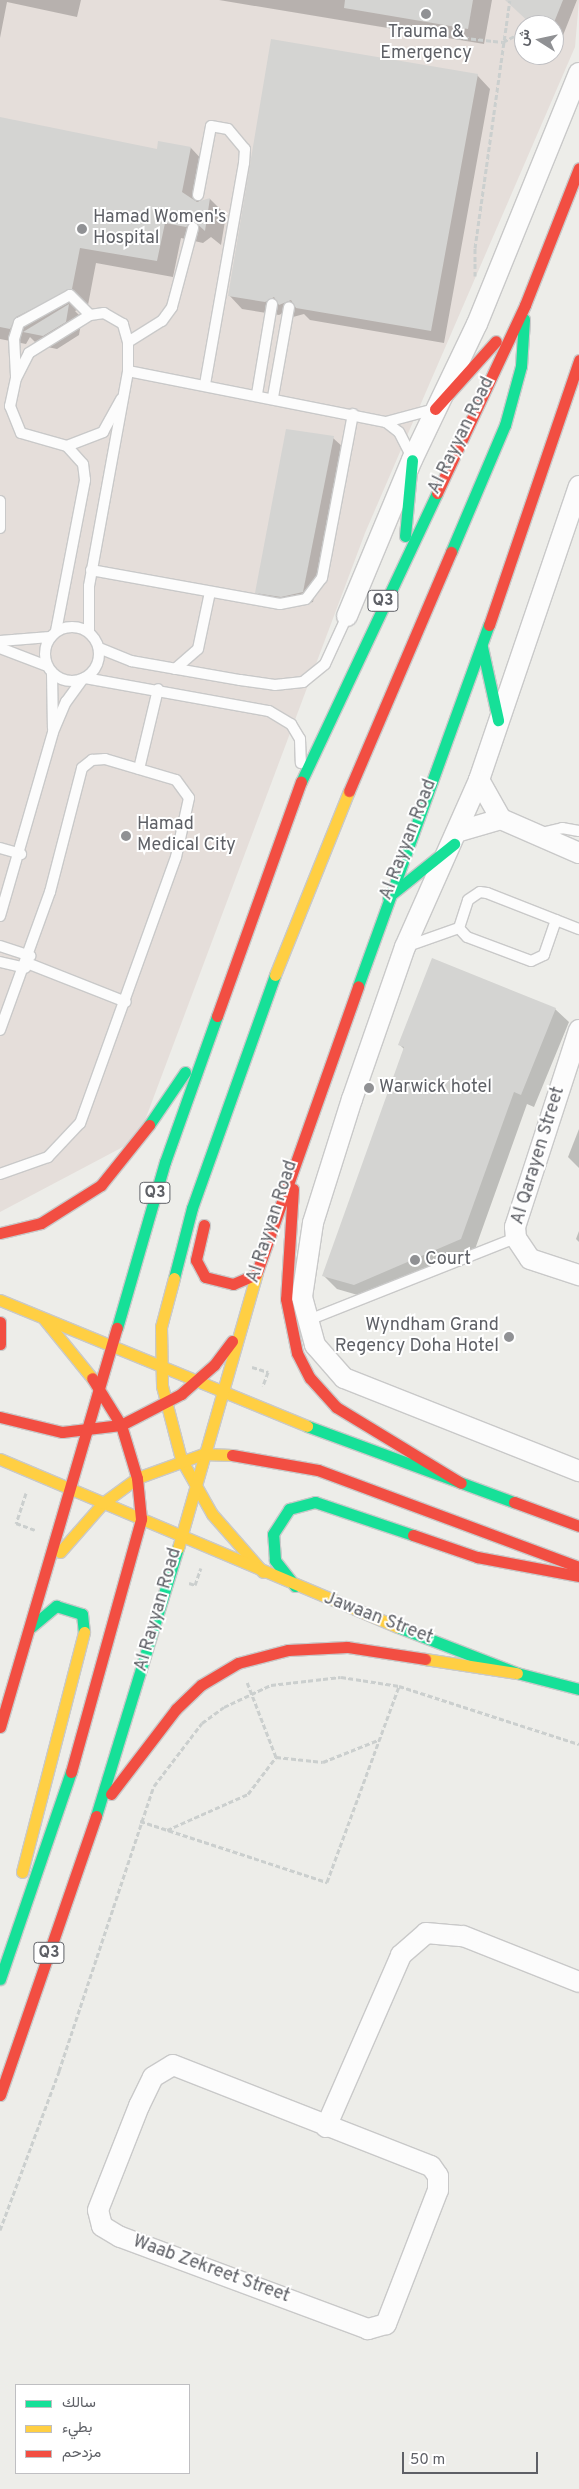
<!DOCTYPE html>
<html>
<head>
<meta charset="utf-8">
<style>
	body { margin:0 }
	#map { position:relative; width:579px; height:2489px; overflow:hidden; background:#edede9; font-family:Overpass,Vazirmatn,sans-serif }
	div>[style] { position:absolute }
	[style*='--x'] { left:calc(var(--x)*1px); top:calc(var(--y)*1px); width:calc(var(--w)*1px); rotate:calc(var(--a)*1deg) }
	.medical>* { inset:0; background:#e5deda }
	.shadow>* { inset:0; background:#0003 }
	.building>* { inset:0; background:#d4d4d2 }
	.path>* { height:3px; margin-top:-1.5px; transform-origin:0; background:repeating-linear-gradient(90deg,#cbcfce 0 5px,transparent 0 7.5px) }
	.roads { filter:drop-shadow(1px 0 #c9c9c9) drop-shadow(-1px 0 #c9c9c9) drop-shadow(0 1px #c9c9c9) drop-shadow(0 -1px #c9c9c9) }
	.lane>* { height:10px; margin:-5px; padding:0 5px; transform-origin:5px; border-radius:5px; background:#fcfcfc }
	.lane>.ring { margin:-5px; padding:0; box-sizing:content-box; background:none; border:10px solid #fcfcfc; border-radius:50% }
	.street>* { height:20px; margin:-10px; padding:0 10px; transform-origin:10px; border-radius:10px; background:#fcfcfc }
	.fast>* { height:11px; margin:-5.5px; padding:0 5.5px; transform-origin:5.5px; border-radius:5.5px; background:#16e098 }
	.slow>* { height:11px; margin:-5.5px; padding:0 5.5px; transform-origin:5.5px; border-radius:5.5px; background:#ffcf43 }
	.jam>* { height:11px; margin:-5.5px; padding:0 5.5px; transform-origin:5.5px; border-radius:5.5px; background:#f24e42 }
	.dots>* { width:14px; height:14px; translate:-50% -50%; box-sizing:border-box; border:2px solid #fff; border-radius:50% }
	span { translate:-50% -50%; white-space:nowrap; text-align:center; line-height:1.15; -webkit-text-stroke:4px #fff; paint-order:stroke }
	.shield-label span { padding:1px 4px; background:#fff; border:1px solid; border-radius:4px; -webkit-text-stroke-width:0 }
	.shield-label { font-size:16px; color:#5e6066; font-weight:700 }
	.poi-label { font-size:18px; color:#5e6066 }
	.left { translate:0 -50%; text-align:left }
	.right { translate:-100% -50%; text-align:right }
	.street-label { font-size:18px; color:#5e6066 }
	.legend { position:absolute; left:15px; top:2384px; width:175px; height:90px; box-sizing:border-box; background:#fff; border:1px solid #bfbfc2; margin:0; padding:6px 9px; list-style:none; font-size:15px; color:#5e6066 }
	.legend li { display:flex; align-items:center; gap:10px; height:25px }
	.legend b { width:25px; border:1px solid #bfbfc2 }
	.north { position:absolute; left:514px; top:15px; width:50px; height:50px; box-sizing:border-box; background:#fff; border:1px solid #bfbfc2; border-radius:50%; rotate:280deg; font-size:14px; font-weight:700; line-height:20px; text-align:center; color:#5e6066 }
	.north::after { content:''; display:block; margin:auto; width:18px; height:22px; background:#909194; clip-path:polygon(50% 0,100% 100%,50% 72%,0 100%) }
	.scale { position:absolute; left:402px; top:2452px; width:136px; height:22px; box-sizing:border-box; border:2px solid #5e6066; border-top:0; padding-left:6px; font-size:15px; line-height:18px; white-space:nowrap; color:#5e6066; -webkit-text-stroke:4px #fff; paint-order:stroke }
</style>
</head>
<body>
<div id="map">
	<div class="medical">
		<div style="clip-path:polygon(evenodd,0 0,579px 0,575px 47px,365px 533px,138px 1139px,0 1212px,0 0,524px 25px,554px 25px,554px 55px,524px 55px,524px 25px)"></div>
	</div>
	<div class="shadow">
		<div style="clip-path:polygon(0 0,81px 0,77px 17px,7px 2px,0 38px)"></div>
		<div style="clip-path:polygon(219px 0,492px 0,484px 44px)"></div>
		<div style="clip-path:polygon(518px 0,577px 0,558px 48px,554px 25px,533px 25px)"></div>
		<div style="clip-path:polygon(477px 75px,490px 89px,444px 343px,310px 320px,304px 314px,293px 317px,287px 311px,279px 315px,242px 309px,229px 295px)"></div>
		<div style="clip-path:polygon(0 118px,158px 150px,191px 148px,207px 165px,199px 202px,210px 199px,226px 215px,221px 245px,211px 237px,203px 243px,181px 238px,173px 277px,96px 263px,88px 305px,75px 311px,82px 318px,79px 335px,57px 349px,38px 345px,30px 337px,26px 344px,0 339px)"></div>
		<div style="clip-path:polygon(333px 438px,344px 448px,313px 602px,292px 607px,267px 602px,257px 592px)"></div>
		<div style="clip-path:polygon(555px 1009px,569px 1022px,534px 1107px,527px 1104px,474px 1252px,368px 1298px,337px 1289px,324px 1276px,404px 1049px,399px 1044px)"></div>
		<div style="clip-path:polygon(579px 1129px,579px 1168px,568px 1157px)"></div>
		<div style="clip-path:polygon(579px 1231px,579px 1242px,576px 1239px)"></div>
	</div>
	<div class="building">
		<div style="clip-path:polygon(345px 0,473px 0,468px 29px,344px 8px)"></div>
		<div style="clip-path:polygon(505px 0,563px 0,553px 25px,532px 25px)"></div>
		<div style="clip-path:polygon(271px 39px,478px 74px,431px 331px,296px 308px,291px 300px,279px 305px,274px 297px,265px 302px,228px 296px)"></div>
		<div style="clip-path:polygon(0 117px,157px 149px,158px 141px,191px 147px,182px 192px,197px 202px,210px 198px,205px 231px,194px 221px,186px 227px,165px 223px,157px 261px,80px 248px,72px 289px,16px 317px,10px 329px,0 327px)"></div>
		<div style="clip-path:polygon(69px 304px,66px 322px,43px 336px,23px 332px)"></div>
		<div style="clip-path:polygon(286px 429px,334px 436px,303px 592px,281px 597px,255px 593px)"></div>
		<div style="clip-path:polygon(432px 958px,556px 1008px,521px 1095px,514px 1092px,461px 1239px,354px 1285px,322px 1276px,404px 1047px,398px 1045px)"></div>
	</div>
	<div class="path">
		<div style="--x:456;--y:37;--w:47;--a:6.1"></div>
		<div style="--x:503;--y:42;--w:24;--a:-28"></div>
		<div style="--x:475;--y:276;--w:28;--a:-90"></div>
		<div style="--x:475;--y:248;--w:250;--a:-82"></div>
		<div style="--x:252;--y:1367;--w:17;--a:17"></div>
		<div style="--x:268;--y:1372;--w:15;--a:110"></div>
		<div style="--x:26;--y:1493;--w:32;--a:108"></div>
		<div style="--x:16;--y:1523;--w:20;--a:20"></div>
		<div style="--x:189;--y:1583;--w:6;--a:18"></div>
		<div style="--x:195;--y:1585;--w:18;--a:-71"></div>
		<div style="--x:276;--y:1757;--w:47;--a:6.1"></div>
		<div style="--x:323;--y:1762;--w:59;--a:-21.8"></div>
		<div style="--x:140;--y:1821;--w:197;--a:18.1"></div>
		<div style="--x:327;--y:1882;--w:209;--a:-69.8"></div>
		<div style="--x:167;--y:1830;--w:89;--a:-24"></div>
		<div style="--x:248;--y:1794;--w:46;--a:-52.9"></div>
		<div style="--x:276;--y:1757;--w:80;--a:-111.1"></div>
		<div style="--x:0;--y:2230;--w:170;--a:-69.6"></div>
		<div style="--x:59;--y:2071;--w:300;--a:-71.6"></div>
		<div style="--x:154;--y:1786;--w:79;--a:-52.7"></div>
		<div style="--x:202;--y:1723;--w:27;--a:-36"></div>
		<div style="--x:224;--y:1707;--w:52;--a:-25.1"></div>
		<div style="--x:271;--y:1685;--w:70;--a:-6.5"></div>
		<div style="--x:341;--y:1677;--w:59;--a:8.8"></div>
		<div style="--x:399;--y:1686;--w:189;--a:17.9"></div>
	</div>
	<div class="roads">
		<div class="lane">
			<div style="--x:198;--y:195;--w:70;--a:-79.3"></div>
			<div style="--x:211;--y:126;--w:17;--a:10"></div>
			<div style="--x:228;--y:129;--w:26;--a:50"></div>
			<div style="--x:245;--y:149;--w:14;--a:94"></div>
			<div style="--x:244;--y:163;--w:225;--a:100"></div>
			<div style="--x:128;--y:342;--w:40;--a:-32"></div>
			<div style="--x:162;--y:321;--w:17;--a:-54"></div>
			<div style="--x:172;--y:307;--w:82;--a:-75.1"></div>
			<div style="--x:128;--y:371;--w:263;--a:11.2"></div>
			<div style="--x:386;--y:422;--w:51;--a:-14.9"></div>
			<div style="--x:16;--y:376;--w:37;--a:-93"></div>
			<div style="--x:14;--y:339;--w:17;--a:-73"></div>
			<div style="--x:19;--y:323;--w:58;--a:-28.8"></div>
			<div style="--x:70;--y:295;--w:28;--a:45"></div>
			<div style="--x:257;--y:394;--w:91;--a:-80.5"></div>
			<div style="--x:273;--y:397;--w:91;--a:-79.9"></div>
			<div style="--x:386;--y:422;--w:16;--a:38"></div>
			<div style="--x:399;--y:432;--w:27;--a:63"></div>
			<div style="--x:0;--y:501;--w:27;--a:90"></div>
			<div style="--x:91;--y:570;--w:192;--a:10.2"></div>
			<div style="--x:280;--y:604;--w:26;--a:-11"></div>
			<div style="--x:306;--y:599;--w:26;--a:-53"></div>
			<div style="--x:322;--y:578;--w:167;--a:-79.3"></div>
			<div class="ring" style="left:45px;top:627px;width:44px;height:44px"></div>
			<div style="--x:56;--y:631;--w:154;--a:-79.1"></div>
			<div style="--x:85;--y:480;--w:16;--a:-97"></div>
			<div style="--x:83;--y:464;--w:24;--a:-132"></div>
			<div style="--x:89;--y:632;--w:46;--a:-90"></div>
			<div style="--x:89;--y:586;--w:219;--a:-79.7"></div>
			<div style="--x:128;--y:371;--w:29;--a:-90"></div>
			<div style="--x:128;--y:342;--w:19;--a:-106"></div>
			<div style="--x:123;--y:324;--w:22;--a:-150"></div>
			<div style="--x:104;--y:313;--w:14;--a:172"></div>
			<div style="--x:90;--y:315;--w:72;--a:148.1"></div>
			<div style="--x:29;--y:353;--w:28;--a:117"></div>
			<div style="--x:16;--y:378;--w:29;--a:102"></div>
			<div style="--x:10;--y:406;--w:29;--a:68"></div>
			<div style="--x:21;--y:433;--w:48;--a:15.8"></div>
			<div style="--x:67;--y:446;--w:39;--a:-21"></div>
			<div style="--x:103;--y:432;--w:38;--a:-61"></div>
			<div style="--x:0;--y:641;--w:50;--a:-4.6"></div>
			<div style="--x:0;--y:648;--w:50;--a:21"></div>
			<div style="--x:99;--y:648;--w:35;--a:22"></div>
			<div style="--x:131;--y:661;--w:111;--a:9.9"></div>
			<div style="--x:240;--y:680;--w:35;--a:8"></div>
			<div style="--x:275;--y:685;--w:28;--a:-6"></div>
			<div style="--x:303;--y:682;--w:28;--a:-39"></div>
			<div style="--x:325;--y:664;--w:53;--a:-65.4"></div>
			<div style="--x:175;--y:669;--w:30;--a:-41"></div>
			<div style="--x:198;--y:649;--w:58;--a:-78.1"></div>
			<div style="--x:52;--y:673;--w:55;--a:89"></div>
			<div style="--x:85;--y:678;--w:187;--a:10.2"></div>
			<div style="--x:269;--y:711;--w:26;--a:31"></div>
			<div style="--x:291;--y:724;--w:17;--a:59"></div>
			<div style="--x:300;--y:739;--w:24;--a:88"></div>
			<div style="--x:139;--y:769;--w:82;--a:-76.6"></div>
			<div style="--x:541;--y:833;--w:22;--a:-13"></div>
			<div style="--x:562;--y:828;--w:17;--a:10"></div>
			<div style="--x:0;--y:848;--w:22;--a:16"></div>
			<div style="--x:0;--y:916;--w:191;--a:-73.9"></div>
			<div style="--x:53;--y:732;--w:33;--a:-67"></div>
			<div style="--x:66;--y:702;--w:29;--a:-54"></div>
			<div style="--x:556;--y:920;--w:37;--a:109"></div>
			<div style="--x:544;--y:955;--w:14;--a:155"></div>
			<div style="--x:531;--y:961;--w:68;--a:-159.4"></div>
			<div style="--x:467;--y:937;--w:12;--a:-132"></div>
			<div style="--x:459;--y:928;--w:29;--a:-72"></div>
			<div style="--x:468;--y:900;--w:14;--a:-34"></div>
			<div style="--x:480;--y:892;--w:7;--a:8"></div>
			<div style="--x:487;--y:893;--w:99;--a:21.4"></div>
			<div style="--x:0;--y:946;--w:32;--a:18"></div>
			<div style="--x:405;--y:947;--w:57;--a:-19.4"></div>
			<div style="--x:0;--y:962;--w:26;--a:13"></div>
			<div style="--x:27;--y:963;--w:106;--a:21.5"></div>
			<div style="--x:0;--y:1030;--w:147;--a:-70.1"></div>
			<div style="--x:50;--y:892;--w:128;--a:-75.5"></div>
			<div style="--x:82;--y:768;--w:13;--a:-39"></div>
			<div style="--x:92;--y:760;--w:13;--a:-4"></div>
			<div style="--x:105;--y:759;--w:74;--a:16.5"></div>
			<div style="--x:176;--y:780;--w:22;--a:54"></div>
			<div style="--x:189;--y:798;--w:60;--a:102.4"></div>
			<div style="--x:176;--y:857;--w:283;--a:109.8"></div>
			<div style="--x:80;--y:1123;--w:47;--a:133.3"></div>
			<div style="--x:48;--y:1157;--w:51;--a:160.5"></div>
			<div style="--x:306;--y:1321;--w:226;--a:-21.6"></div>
		</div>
		<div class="street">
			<div style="--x:579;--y:486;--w:311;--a:108.8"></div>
			<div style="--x:479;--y:780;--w:183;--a:113.9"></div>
			<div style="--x:405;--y:947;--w:161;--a:109.2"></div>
			<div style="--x:352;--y:1099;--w:130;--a:107.5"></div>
			<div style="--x:313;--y:1223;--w:75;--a:98.5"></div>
			<div style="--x:302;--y:1297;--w:50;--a:74.8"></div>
			<div style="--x:315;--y:1345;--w:44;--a:48.7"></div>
			<div style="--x:344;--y:1378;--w:253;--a:21.6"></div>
			<div style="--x:347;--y:616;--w:169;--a:-67.4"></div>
			<div style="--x:412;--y:460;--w:151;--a:-64.5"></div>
			<div style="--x:477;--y:324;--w:271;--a:-67.9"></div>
			<div style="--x:479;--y:780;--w:45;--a:60.6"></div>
			<div style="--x:501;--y:819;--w:85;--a:23.6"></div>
			<div style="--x:460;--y:831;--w:43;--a:-16.3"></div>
			<div style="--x:579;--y:1030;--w:207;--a:108"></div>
			<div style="--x:515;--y:1227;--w:11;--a:85"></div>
			<div style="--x:516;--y:1238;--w:25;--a:56"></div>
			<div style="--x:530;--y:1259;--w:52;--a:18.1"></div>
			<div style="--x:173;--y:2065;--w:277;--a:21.4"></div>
			<div style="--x:431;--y:2166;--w:12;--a:55"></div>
			<div style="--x:438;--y:2176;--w:14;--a:90"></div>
			<div style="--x:438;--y:2190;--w:144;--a:111.2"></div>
			<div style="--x:386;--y:2324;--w:19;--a:164"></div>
			<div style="--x:368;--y:2329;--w:265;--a:-159.6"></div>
			<div style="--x:120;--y:2237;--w:21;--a:-149"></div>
			<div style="--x:102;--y:2226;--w:16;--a:-104"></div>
			<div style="--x:98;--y:2210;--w:112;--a:-68.5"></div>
			<div style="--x:139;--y:2106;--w:32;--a:-64"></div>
			<div style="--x:153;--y:2077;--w:23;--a:-31"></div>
			<div style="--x:326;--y:2127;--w:188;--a:-66.4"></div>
			<div style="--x:401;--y:1955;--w:33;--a:-41"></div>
			<div style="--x:426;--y:1933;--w:37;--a:5"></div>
			<div style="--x:463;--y:1936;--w:125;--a:21.6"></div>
		</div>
		<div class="fast">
			<div style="--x:405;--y:536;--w:76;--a:-84.7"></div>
			<div style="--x:451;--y:552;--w:138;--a:-67"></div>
			<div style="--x:505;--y:425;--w:61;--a:-74.8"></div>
			<div style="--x:521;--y:366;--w:47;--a:-86.3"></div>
			<div style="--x:482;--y:647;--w:75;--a:77.6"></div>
			<div style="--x:301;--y:782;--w:319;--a:-64.8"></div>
			<div style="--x:388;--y:897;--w:85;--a:-38.8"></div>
			<div style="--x:358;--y:986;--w:384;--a:-70.1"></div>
			<div style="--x:149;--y:1125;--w:64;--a:-55.8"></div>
			<div style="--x:174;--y:1278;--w:72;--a:-75.6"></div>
			<div style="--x:192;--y:1208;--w:247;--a:-70.4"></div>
			<div style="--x:117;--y:1328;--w:173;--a:-73.9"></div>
			<div style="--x:165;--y:1162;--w:155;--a:-70.4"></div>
			<div style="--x:307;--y:1426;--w:221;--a:20.2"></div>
			<div style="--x:295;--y:1586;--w:33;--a:-128"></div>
			<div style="--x:275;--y:1560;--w:26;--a:-94"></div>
			<div style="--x:273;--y:1534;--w:30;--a:-57"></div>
			<div style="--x:289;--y:1509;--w:27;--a:-15"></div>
			<div style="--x:315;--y:1502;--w:103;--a:18.6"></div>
			<div style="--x:31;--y:1627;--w:33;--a:-40"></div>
			<div style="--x:56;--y:1606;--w:27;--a:17"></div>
			<div style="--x:82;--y:1614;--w:18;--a:84"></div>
			<div style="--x:398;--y:1627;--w:128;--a:21.1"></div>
			<div style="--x:517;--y:1673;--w:64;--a:14.5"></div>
			<div style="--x:96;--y:1816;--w:280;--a:-73"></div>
			<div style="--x:0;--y:1979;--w:219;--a:-71.1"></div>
		</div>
		<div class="slow">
			<div style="--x:275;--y:975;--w:198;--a:-68.1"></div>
			<div style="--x:174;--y:1278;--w:51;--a:104.9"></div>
			<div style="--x:161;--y:1327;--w:59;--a:89"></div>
			<div style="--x:162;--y:1386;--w:75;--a:75.4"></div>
			<div style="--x:181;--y:1459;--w:63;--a:60.6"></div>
			<div style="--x:212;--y:1514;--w:77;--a:48.7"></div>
			<div style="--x:0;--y:1300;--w:332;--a:22.3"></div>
			<div style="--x:44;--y:1319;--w:76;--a:50.9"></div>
			<div style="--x:0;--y:1459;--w:432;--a:22.9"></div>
			<div style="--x:178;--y:1548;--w:287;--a:-74"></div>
			<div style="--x:60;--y:1552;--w:65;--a:-48.7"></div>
			<div style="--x:103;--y:1503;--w:42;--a:-36.3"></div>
			<div style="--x:137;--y:1478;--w:70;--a:-20"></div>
			<div style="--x:203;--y:1454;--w:29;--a:2"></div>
			<div style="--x:425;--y:1659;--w:93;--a:8.7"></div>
			<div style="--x:22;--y:1872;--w:248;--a:-75.5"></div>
		</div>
		<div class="jam">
			<div style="--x:435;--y:409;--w:91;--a:-48.1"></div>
			<div style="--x:437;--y:493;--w:208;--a:-64.9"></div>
			<div style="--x:525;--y:305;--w:147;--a:-68.5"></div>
			<div style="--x:489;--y:625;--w:280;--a:-71.2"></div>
			<div style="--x:349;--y:791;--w:260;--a:-66.9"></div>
			<div style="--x:217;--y:1016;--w:249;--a:-70.3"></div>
			<div style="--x:293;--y:1189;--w:110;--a:93.6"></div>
			<div style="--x:286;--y:1299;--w:55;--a:78.5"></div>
			<div style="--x:297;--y:1353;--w:28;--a:63"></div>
			<div style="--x:310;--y:1378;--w:39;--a:48"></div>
			<div style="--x:336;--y:1407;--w:146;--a:31.3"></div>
			<div style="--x:204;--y:1225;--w:36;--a:103"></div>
			<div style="--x:196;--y:1260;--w:19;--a:62"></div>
			<div style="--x:205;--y:1277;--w:29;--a:14"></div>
			<div style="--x:233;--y:1284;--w:25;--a:-23"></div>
			<div style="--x:0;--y:1233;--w:42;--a:-13.7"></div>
			<div style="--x:41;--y:1223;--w:71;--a:-32.3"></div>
			<div style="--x:101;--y:1185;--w:77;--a:-51.3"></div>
			<div style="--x:257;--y:1272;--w:303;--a:-70.5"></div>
			<div style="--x:0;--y:1322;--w:22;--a:90"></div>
			<div style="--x:0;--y:1417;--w:64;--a:13.6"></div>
			<div style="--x:62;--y:1432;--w:59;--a:-6.8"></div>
			<div style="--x:121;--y:1425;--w:68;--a:-27.3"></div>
			<div style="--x:181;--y:1394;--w:44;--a:-41.3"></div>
			<div style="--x:214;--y:1365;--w:30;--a:-53"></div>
			<div style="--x:232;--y:1455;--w:87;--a:9.9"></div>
			<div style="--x:318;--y:1470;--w:278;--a:20.4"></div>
			<div style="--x:514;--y:1502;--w:69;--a:20.3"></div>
			<div style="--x:413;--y:1535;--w:68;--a:19"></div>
			<div style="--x:477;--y:1557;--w:104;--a:10.6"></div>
			<div style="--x:0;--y:1727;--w:416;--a:-73.7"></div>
			<div style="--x:71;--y:1772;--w:263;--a:-74.5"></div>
			<div style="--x:141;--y:1519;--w:41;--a:-95.6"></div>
			<div style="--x:137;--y:1478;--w:55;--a:-106.8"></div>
			<div style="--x:121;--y:1425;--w:55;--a:-121.7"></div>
			<div style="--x:111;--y:1794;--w:107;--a:-52.6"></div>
			<div style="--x:176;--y:1709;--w:35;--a:-44"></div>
			<div style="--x:201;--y:1685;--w:43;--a:-30.7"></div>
			<div style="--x:238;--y:1663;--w:52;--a:-14.6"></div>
			<div style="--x:288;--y:1650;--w:59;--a:-2.9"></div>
			<div style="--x:347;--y:1647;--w:79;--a:8.7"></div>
			<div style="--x:0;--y:2095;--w:295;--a:-71"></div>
		</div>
	</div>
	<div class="dots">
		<div style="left:426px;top:14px;background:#909194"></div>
		<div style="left:82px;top:229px;background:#909194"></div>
		<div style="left:126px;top:836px;background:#909194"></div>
		<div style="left:369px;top:1088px;background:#909194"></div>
		<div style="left:415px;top:1260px;background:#909194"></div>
		<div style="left:509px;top:1337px;background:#909194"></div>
	</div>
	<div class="shield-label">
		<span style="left:383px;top:601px">Q3</span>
		<span style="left:155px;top:1193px">Q3</span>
		<span style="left:49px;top:1953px">Q3</span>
	</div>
	<div class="poi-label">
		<span style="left:426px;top:44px">Trauma &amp;<br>Emergency</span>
		<span class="left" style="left:93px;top:229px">Hamad Women's<br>Hospital</span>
		<span class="left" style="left:137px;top:836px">Hamad<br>Medical City</span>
		<span class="left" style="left:379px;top:1088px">Warwick hotel</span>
		<span class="left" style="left:425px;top:1260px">Court</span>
		<span class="right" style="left:499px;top:1337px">Wyndham Grand<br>Regency Doha Hotel</span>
	</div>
	<div class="street-label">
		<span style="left:462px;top:436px;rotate:-64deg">Al Rayyan Road</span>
		<span style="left:409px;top:840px;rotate:-69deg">Al Rayyan Road</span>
		<span style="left:539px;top:1156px;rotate:-73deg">Al Qarayen Street</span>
		<span style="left:273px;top:1222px;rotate:-72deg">Al Rayyan Road</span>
		<span style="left:159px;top:1610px;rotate:-74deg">Al Rayyan Road</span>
		<span style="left:378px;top:1619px;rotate:21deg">Jawaan Street</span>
		<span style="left:211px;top:2270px;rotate:20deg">Waab Zekreet Street</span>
	</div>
	<ul class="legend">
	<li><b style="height:6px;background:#16e098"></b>سالك</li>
	<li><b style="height:6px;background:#ffcf43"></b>بطيء</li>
	<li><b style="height:6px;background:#f24e42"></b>مزدحم</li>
	</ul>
	<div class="north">ش</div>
	<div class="scale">50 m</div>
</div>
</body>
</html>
